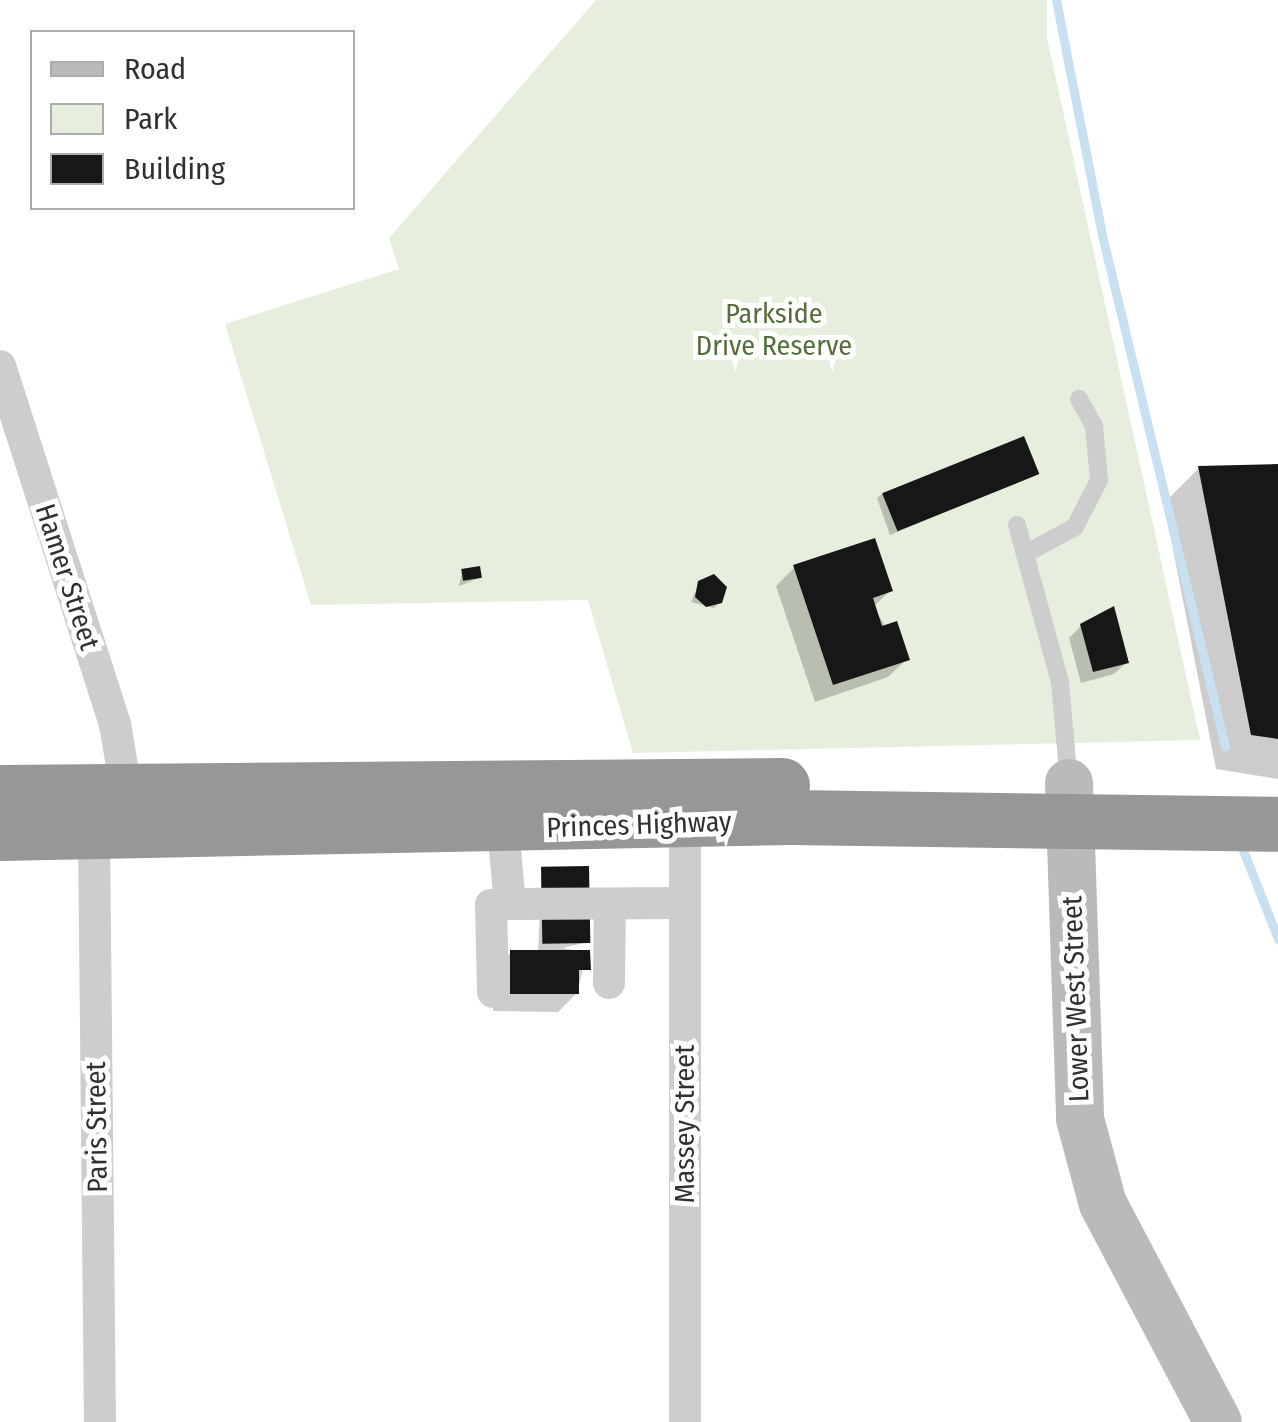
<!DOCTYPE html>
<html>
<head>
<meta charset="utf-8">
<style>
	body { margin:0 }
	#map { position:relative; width:1278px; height:1422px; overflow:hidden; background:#fff; font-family:"Fira Sans Condensed",sans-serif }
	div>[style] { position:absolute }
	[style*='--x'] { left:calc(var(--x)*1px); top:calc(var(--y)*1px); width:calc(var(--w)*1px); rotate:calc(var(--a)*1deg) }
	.green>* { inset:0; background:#e6eedd }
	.shadow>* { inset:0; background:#0003 }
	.stream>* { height:9px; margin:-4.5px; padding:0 4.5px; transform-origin:4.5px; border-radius:4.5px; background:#c8e0ef }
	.building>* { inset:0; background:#171717; transform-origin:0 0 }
	.lane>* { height:18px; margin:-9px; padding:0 9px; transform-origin:9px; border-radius:9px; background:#cdcdcd }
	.street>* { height:32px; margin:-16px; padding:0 16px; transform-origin:16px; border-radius:16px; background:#cdcdcd }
	.secondary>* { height:48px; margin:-24px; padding:0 24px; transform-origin:24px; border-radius:24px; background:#bababa }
	.highway>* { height:55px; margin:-27.5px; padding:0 27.5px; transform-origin:27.5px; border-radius:27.5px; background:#979797 }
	span { translate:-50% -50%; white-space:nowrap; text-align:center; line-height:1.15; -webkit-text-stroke:10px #fff; paint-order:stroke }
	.park-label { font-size:28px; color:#536f39 }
	.street-label { font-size:28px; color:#303030 }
	.legend { position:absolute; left:30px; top:30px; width:325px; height:180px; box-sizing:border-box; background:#fff; border:2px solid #acacac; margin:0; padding:12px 18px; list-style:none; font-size:30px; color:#303030 }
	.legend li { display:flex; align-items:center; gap:20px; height:50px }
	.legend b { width:50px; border:2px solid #acacac }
</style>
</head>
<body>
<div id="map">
	<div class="green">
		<div style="clip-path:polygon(596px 0,1047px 0,1047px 38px,1200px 740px,633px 753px,588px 600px,311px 605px,225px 324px,399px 269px,389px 238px)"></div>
	</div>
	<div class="shadow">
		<div style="clip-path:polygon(1278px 466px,1278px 779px,1216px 769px,1164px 503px,1199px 468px)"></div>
		<div style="clip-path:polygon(1037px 474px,890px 535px,877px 498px,883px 493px)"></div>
		<div style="clip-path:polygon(795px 567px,890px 591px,873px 607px,907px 659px,888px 677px,815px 702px,776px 586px)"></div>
		<div style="clip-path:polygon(462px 572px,479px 578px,459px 586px)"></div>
		<div style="clip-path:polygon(699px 583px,720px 602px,714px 608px,691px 602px)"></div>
		<div style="clip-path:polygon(1081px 626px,1127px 662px,1114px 674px,1081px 683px,1069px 638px)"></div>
		<div style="clip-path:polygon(542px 869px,588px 942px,563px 948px,587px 953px,577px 993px,558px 1012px,493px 1011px,493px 971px,511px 952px,538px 952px)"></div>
	</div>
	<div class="stream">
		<div style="--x:1056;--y:0;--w:239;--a:78.9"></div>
		<div style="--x:1102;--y:235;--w:526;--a:76.47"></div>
		<div style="--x:1243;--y:850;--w:96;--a:68.5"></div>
	</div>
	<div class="building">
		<div style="left:1024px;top:436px;width:41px;height:153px;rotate:68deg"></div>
		<div style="clip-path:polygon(1278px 464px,1278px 739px,1251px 735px,1198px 466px)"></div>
		<div style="clip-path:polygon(875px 538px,893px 591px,873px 598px,882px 626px,897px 621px,910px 660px,833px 685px,793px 565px)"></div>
		<div style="left:480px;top:566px;width:12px;height:19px;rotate:81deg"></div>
		<div style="clip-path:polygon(714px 574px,727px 587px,722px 603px,706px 607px,695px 597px,698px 581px)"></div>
		<div style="clip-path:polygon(1114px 606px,1129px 663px,1093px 672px,1080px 624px)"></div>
		<div style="left:589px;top:866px;width:77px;height:48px;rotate:89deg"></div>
		<div style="clip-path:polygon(510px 950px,590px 950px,591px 970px,579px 970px,579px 994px,510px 994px)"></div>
	</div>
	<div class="lane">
		<div style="--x:1017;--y:525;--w:163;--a:74.7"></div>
		<div style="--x:1060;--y:682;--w:101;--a:84.9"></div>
		<div style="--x:1025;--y:554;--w:57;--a:-28.4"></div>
		<div style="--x:1075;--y:527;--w:53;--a:-62.9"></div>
		<div style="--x:1099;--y:480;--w:54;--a:-95.3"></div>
		<div style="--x:1094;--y:426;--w:31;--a:-119"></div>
	</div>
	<div class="street">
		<div style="--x:0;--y:366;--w:376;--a:72.2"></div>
		<div style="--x:115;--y:724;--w:67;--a:80.5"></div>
		<div style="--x:503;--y:828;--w:76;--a:84.7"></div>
		<div style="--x:510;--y:904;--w:175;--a:-0.3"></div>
		<div style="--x:94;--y:833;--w:589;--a:89.42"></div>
		<div style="--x:609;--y:983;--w:79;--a:-89.3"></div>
		<div style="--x:493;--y:992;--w:87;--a:-91.3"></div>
		<div style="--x:491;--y:905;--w:19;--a:-3"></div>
		<div style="--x:685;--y:1422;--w:596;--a:-90"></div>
	</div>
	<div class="secondary">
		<div style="--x:1069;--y:783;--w:336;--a:88.1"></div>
		<div style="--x:1080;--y:1119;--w:88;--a:74.9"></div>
		<div style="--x:1103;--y:1204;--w:246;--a:62.2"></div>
	</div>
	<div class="highway">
		<div style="--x:0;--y:792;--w:782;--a:-0.51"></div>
		<div style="--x:0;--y:833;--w:791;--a:-1.16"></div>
		<div style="--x:791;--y:817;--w:487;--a:0.8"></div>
	</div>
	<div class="park-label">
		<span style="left:774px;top:330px">Parkside<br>Drive Reserve</span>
	</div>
	<div class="street-label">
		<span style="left:67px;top:577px;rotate:72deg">Hamer Street</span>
		<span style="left:639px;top:825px;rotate:-2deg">Princes Highway</span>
		<span style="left:1076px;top:999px;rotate:-92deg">Lower West Street</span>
		<span style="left:685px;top:1124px;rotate:-90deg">Massey Street</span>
		<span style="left:97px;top:1127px;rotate:-91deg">Paris Street</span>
	</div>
	<ul class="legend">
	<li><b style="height:12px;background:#bababa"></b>Road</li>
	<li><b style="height:28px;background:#e6eedd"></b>Park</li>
	<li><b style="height:28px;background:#171717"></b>Building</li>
	</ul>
</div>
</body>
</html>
